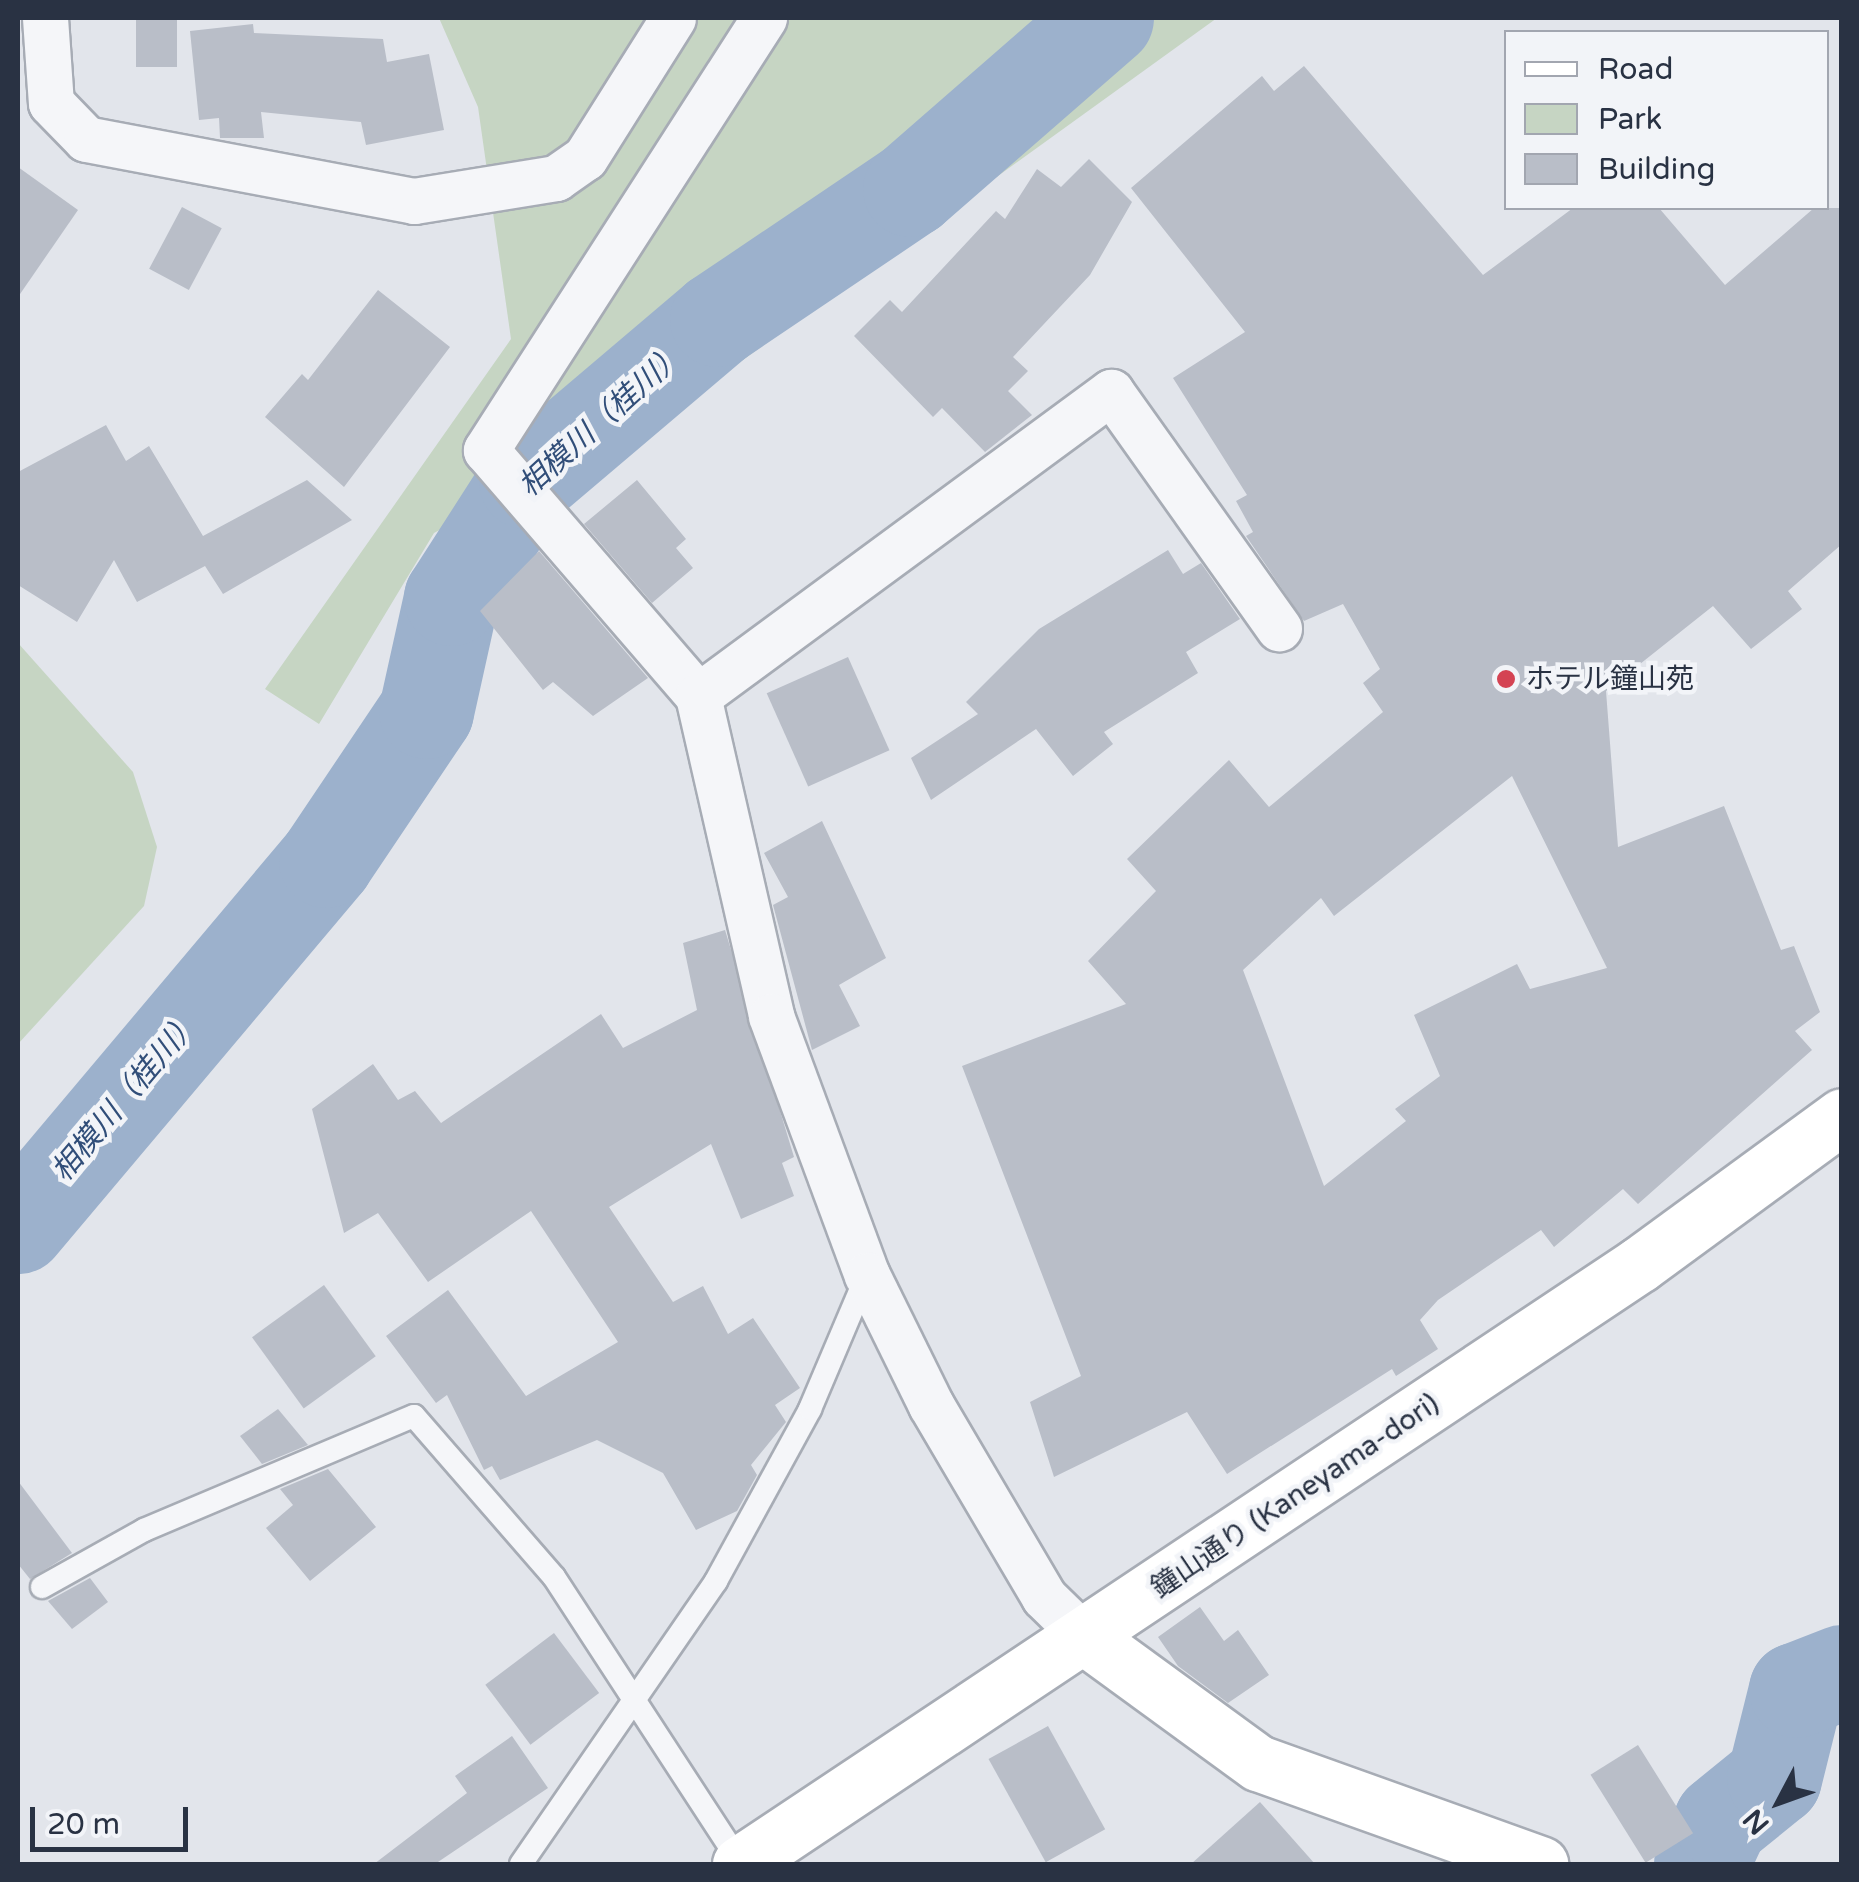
<!DOCTYPE html>
<html>
<head>
<meta charset="utf-8">
<style>
	body { margin:0 }
	#map { position:relative; width:1859px; height:1882px; overflow:hidden; background:#e2e5eb; font-family:"Varela Round","Noto Sans JP",sans-serif }
	div>[style] { position:absolute }
	[style*='--x'] { left:calc(var(--x)*1px); top:calc(var(--y)*1px); width:calc(var(--w)*1px); rotate:calc(var(--a)*1deg) }
	.green>* { inset:0; background:#c6d5c3 }
	.river>* { height:95px; margin:-47.5px; padding:0 47.5px; transform-origin:47.5px; border-radius:47.5px; background:#9cb1cc }
	.building>* { inset:0; background:#b9bec8; transform-origin:0 0 }
	.roads { filter:drop-shadow(2px 0 #a7acb5) drop-shadow(-2px 0 #a7acb5) drop-shadow(0 2px #a7acb5) drop-shadow(0 -2px #a7acb5) }
	.lane>* { height:22px; margin:-11px; padding:0 11px; transform-origin:11px; border-radius:11px; background:#f5f6f9 }
	.street>* { height:45px; margin:-22.5px; padding:0 22.5px; transform-origin:22.5px; border-radius:22.5px; background:#f5f6f9 }
	.secondary>* { height:55px; margin:-27.5px; padding:0 27.5px; transform-origin:27.5px; border-radius:27.5px; background:#fff }
	.dots>* { width:28px; height:28px; translate:-50% -50%; box-sizing:border-box; border:5px solid #f2f4f8; border-radius:50% }
	span { translate:-50% -50%; white-space:nowrap; text-align:center; line-height:1.15; -webkit-text-stroke:9px #f2f4f8; paint-order:stroke }
	.poi-label { font-size:28px; color:#293243 }
	.left { translate:0 -50%; text-align:left }
	.street-label { font-size:28px; color:#293243 }
	.water-label { font-size:30px; color:#314e79; font-style:italic }
	.frame { position:absolute; inset:0; border:20px solid #293243; pointer-events:none }
	.legend { position:absolute; left:1504px; top:30px; width:325px; height:180px; box-sizing:border-box; background:#f2f4f8; border:2px solid #a2a6b0; margin:0; padding:12px 18px; list-style:none; font-size:30px; color:#293243 }
	.legend li { display:flex; align-items:center; gap:20px; height:50px }
	.legend b { width:50px; border:2px solid #a2a6b0 }
	.north { position:absolute; left:1729px; top:1752px; width:100px; height:100px; -webkit-text-stroke:8px #f2f4f8; paint-order:stroke; rotate:229deg; font-size:28px; font-weight:700; line-height:40px; text-align:center; color:#293243 }
	.north::after { content:''; display:block; margin:auto; width:35px; height:45px; background:#293243; clip-path:polygon(50% 0,100% 100%,50% 72%,0 100%) }
	.scale { position:absolute; left:30px; top:1807px; width:158px; height:45px; box-sizing:border-box; border:5px solid #293243; border-top:0; padding-left:12px; font-size:30px; line-height:35px; white-space:nowrap; color:#293243; -webkit-text-stroke:8px #f2f4f8; paint-order:stroke }
</style>
</head>
<body>
<div id="map">
	<div class="green">
		<div style="clip-path:polygon(439px 18px,1217px 18px,718px 378px,434px 533px,319px 724px,265px 689px,511px 339px,478px 107px)"></div>
		<div style="clip-path:polygon(18px 643px,133px 772px,157px 847px,144px 906px,18px 1044px)"></div>
	</div>
	<div class="river">
		<div style="--x:18;--y:1226;--w:478;--a:-49.9"></div>
		<div style="--x:326;--y:860;--w:179;--a:-56.1"></div>
		<div style="--x:426;--y:711;--w:116;--a:-77.5"></div>
		<div style="--x:451;--y:598;--w:139;--a:-57.3"></div>
		<div style="--x:526;--y:481;--w:250;--a:-40.3"></div>
		<div style="--x:717;--y:319;--w:233;--a:-34"></div>
		<div style="--x:910;--y:189;--w:260;--a:-41.1"></div>
		<div style="--x:1701;--y:1864;--w:47;--a:-65.1"></div>
		<div style="--x:1721;--y:1821;--w:68;--a:-39.1"></div>
		<div style="--x:1774;--y:1778;--w:91;--a:-76"></div>
		<div style="--x:1796;--y:1690;--w:49;--a:-21.4"></div>
	</div>
	<div class="building">
		<div style="left:136px;top:18px;width:41px;height:49px"></div>
		<div style="clip-path:polygon(253px 24px,254px 33px,383px 39px,387px 62px,429px 54px,444px 130px,366px 145px,361px 122px,261px 112px,264px 138px,220px 138px,219px 118px,199px 120px,190px 31px)"></div>
		<div style="clip-path:polygon(evenodd,1304px 66px,1483px 275px,1573px 208px,1659px 208px,1725px 285px,1814px 208px,1842px 208px,1842px 544px,1788px 591px,1802px 609px,1751px 649px,1713px 606px,1606px 691px,1618px 847px,1724px 806px,1781px 950px,1794px 946px,1820px 1012px,1795px 1031px,1812px 1050px,1638px 1204px,1623px 1189px,1554px 1247px,1541px 1230px,1438px 1300px,1420px 1320px,1438px 1349px,1396px 1376px,1392px 1369px,1227px 1474px,1187px 1412px,1054px 1477px,1030px 1402px,1081px 1376px,962px 1066px,1126px 1004px,1088px 961px,1156px 891px,1127px 859px,1229px 760px,1269px 807px,1383px 712px,1363px 683px,1380px 669px,1343px 604px,1304px 621px,1246px 536px,1253px 532px,1236px 501px,1247px 495px,1173px 378px,1245px 332px,1131px 188px,1262px 76px,1274px 91px,1304px 66px,1512px 776px,1607px 968px,1530px 989px,1517px 964px,1414px 1015px,1440px 1076px,1395px 1109px,1406px 1121px,1324px 1186px,1243px 970px,1321px 898px,1334px 916px,1512px 776px)"></div>
		<div style="clip-path:polygon(1089px 159px,1132px 202px,1090px 275px,1013px 357px,1028px 371px,1008px 391px,1032px 415px,985px 452px,942px 408px,933px 417px,854px 336px,890px 300px,902px 312px,996px 211px,1005px 219px,1037px 169px,1061px 187px)"></div>
		<div style="clip-path:polygon(18px 167px,78px 210px,18px 297px)"></div>
		<div style="left:182px;top:207px;width:45px;height:70px;rotate:28deg"></div>
		<div style="clip-path:polygon(378px 290px,450px 347px,344px 487px,265px 417px,302px 374px,308px 380px)"></div>
		<div style="clip-path:polygon(106px 425px,126px 461px,149px 446px,203px 536px,307px 480px,352px 520px,223px 594px,205px 566px,137px 602px,114px 560px,77px 622px,18px 585px,18px 472px)"></div>
		<div style="clip-path:polygon(637px 480px,686px 539px,676px 548px,693px 568px,652px 603px,584px 524px)"></div>
		<div style="clip-path:polygon(1168px 550px,1183px 574px,1201px 563px,1240px 619px,1186px 652px,1198px 673px,1104px 732px,1113px 744px,1073px 776px,1036px 729px,931px 800px,911px 758px,978px 714px,966px 702px,1039px 629px)"></div>
		<div style="clip-path:polygon(539px 551px,648px 678px,593px 716px,553px 682px,543px 690px,480px 611px)"></div>
		<div style="left:848px;top:657px;width:102px;height:89px;rotate:66deg"></div>
		<div style="clip-path:polygon(822px 821px,886px 958px,839px 985px,860px 1026px,812px 1050px,773px 905px,788px 897px,764px 853px)"></div>
		<div style="clip-path:polygon(725px 930px,794px 1157px,782px 1163px,794px 1196px,741px 1219px,711px 1144px,609px 1207px,673px 1302px,703px 1286px,728px 1334px,753px 1318px,800px 1388px,775px 1405px,786px 1422px,751px 1465px,757px 1475px,737px 1511px,696px 1530px,663px 1473px,597px 1440px,500px 1480px,492px 1466px,484px 1470px,447px 1395px,436px 1403px,386px 1336px,448px 1290px,526px 1396px,618px 1342px,531px 1211px,428px 1282px,378px 1213px,344px 1233px,312px 1109px,373px 1064px,398px 1100px,415px 1091px,441px 1123px,601px 1014px,623px 1048px,697px 1010px,683px 943px)"></div>
		<div style="left:324px;top:1285px;width:88px;height:89px;rotate:54deg"></div>
		<div style="clip-path:polygon(278px 1409px,308px 1445px,262px 1464px,240px 1436px)"></div>
		<div style="clip-path:polygon(328px 1469px,376px 1527px,310px 1581px,266px 1528px,293px 1505px,280px 1489px)"></div>
		<div style="clip-path:polygon(18px 1481px,72px 1553px,30px 1579px,18px 1564px)"></div>
		<div style="clip-path:polygon(90px 1578px,108px 1602px,72px 1629px,48px 1601px)"></div>
		<div style="clip-path:polygon(1200px 1607px,1224px 1641px,1238px 1630px,1269px 1675px,1228px 1703px,1178px 1666px,1158px 1637px)"></div>
		<div style="left:554px;top:1633px;width:75px;height:86px;rotate:53deg"></div>
		<div style="left:1048px;top:1726px;width:118px;height:68px;rotate:61deg"></div>
		<div style="clip-path:polygon(512px 1736px,548px 1788px,435px 1864px,374px 1864px,467px 1793px,455px 1776px)"></div>
		<div style="left:1638px;top:1745px;width:104px;height:56px;rotate:58deg"></div>
		<div style="clip-path:polygon(1260px 1802px,1315px 1864px,1191px 1864px)"></div>
	</div>
	<div class="roads">
		<div class="lane">
			<div style="--x:42;--y:1587;--w:117;--a:-29.2"></div>
			<div style="--x:144;--y:1530;--w:293;--a:-22.9"></div>
			<div style="--x:414;--y:1416;--w:213;--a:49"></div>
			<div style="--x:554;--y:1577;--w:343;--a:56.9"></div>
			<div style="--x:521;--y:1864;--w:344;--a:-55.4"></div>
			<div style="--x:716;--y:1581;--w:196;--a:-61.3"></div>
			<div style="--x:810;--y:1409;--w:146;--a:-67"></div>
		</div>
		<div class="street">
			<div style="--x:45;--y:18;--w:85;--a:86"></div>
			<div style="--x:51;--y:103;--w:50;--a:45.8"></div>
			<div style="--x:86;--y:139;--w:334;--a:10.7"></div>
			<div style="--x:414;--y:201;--w:144;--a:-9.2"></div>
			<div style="--x:556;--y:178;--w:35;--a:-35"></div>
			<div style="--x:585;--y:158;--w:165;--a:-57.8"></div>
			<div style="--x:764;--y:18;--w:514;--a:122.76"></div>
			<div style="--x:486;--y:450;--w:325;--a:49.2"></div>
			<div style="--x:698;--y:696;--w:328;--a:77.1"></div>
			<div style="--x:771;--y:1016;--w:276;--a:69.7"></div>
			<div style="--x:867;--y:1275;--w:145;--a:63.8"></div>
			<div style="--x:931;--y:1405;--w:223;--a:59.5"></div>
			<div style="--x:1044;--y:1597;--w:57;--a:44.3"></div>
			<div style="--x:698;--y:696;--w:513;--a:-36.36"></div>
			<div style="--x:1111;--y:392;--w:290;--a:54.6"></div>
		</div>
		<div class="secondary">
			<div style="--x:1085;--y:1637;--w:214;--a:36.1"></div>
			<div style="--x:1258;--y:1763;--w:300;--a:19.7"></div>
			<div style="--x:740;--y:1864;--w:1082;--a:-33.69"></div>
			<div style="--x:1640;--y:1264;--w:250;--a:-36.2"></div>
		</div>
	</div>
	<div class="dots">
		<div style="left:1506px;top:679px;background:#d44353"></div>
	</div>
	<div class="poi-label">
		<span class="left" style="left:1526px;top:679px">ホテル鐘山苑</span>
	</div>
	<div class="street-label">
		<span style="left:1295px;top:1496px;rotate:-34deg">鐘山通り (Kaneyama-dori)</span>
	</div>
	<div class="water-label">
		<span style="left:602px;top:421px;rotate:-42deg">相模川（桂川）</span>
		<span style="left:126px;top:1097px;rotate:-50deg">相模川（桂川）</span>
	</div>
	<div class="frame"></div>
	<ul class="legend">
	<li><b style="height:12px;background:#fff"></b>Road</li>
	<li><b style="height:28px;background:#c6d5c3"></b>Park</li>
	<li><b style="height:28px;background:#b9bec8"></b>Building</li>
	</ul>
	<div class="north">N</div>
	<div class="scale">20 m</div>
</div>
</body>
</html>
